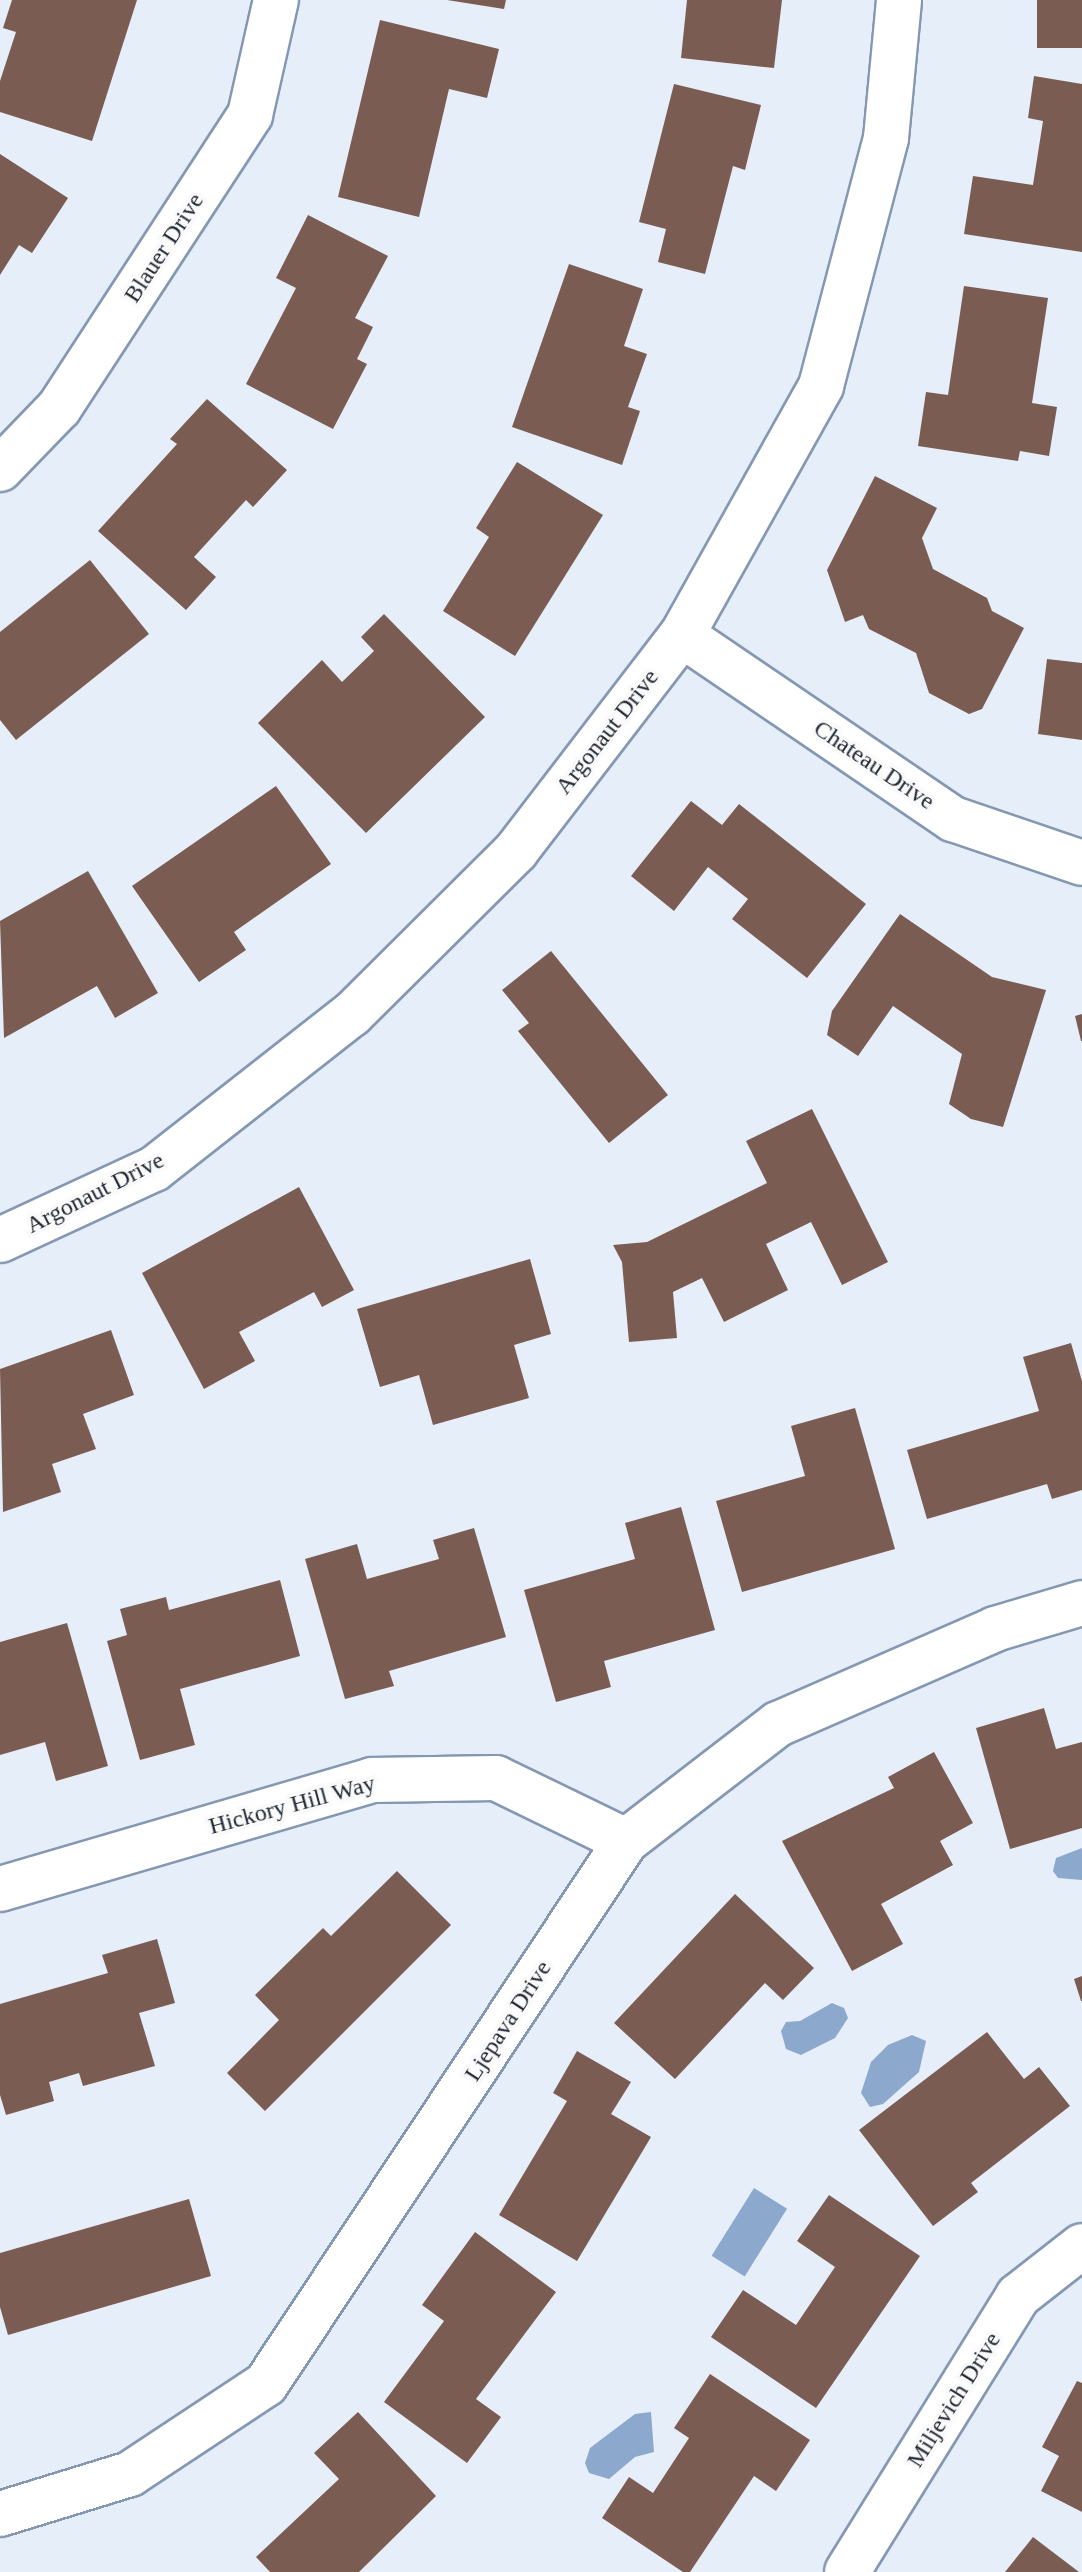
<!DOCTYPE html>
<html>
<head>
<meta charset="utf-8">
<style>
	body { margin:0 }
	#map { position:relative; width:1082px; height:2572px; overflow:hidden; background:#e6eefa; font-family:"Times New Roman",serif }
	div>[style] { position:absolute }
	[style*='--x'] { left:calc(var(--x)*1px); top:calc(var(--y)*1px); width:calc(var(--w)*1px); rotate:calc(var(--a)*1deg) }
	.water>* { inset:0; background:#8ca8cd; transform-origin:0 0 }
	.building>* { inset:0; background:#7b5c52; transform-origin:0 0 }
	.roads { filter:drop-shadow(2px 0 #8598b2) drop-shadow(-2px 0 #8598b2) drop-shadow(0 2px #8598b2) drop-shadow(0 -2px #8598b2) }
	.minor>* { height:44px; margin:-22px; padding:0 22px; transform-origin:22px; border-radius:22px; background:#fff }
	span { translate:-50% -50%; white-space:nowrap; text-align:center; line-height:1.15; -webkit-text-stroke:8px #fafafa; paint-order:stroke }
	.street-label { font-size:24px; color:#212833 }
</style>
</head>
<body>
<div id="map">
	<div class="water">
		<div style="clip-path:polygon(1082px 1848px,1082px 1880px,1058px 1878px,1053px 1871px,1056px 1858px)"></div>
		<div style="clip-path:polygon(832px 2003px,844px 2008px,848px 2018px,835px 2038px,801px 2055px,786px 2049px,781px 2031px,786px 2022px,800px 2021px)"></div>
		<div style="clip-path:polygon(912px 2035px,926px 2041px,919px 2072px,883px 2104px,870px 2107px,861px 2093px,871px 2062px,888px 2045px)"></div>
		<div style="left:754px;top:2188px;width:39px;height:80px;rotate:32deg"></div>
		<div style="clip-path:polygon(651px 2412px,654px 2452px,635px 2457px,609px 2479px,589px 2473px,585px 2463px,590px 2448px,635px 2414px)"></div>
	</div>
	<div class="building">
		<div style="clip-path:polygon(12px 0,137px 0,92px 141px,0 112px,0 81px,16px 32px,3px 28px)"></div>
		<div style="clip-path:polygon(447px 0,506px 0,504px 9px)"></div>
		<div style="clip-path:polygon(687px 0,782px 0,774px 68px,681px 58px)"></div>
		<div style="left:1037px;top:0;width:45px;height:48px"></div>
		<div style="clip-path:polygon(380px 20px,499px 49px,487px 98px,449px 89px,419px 217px,338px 197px)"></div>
		<div style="clip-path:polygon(1034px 76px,1082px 84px,1082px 252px,964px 234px,973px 176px,1033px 185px,1043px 121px,1028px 118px)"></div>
		<div style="clip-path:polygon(674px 84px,761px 105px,745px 170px,733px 166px,705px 274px,658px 262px,666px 229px,639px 222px)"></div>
		<div style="clip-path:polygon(0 154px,68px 198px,32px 253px,19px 245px,0 275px)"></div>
		<div style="clip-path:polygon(308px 215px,388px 256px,355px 318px,373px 327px,357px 359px,367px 364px,333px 429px,246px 384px,296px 288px,276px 278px)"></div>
		<div style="clip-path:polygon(569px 264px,643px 289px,624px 346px,647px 354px,628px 407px,640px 411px,622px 465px,512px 427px)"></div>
		<div style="clip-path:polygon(964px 286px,1048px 298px,1032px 403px,1057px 407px,1049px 456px,1020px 451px,1018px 461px,918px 446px,926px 392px,948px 395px)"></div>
		<div style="clip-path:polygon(207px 399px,287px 470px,253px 507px,246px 500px,194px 557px,216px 577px,186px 610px,98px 531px,177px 444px,170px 439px)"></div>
		<div style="clip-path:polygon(517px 462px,603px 515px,515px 656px,443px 611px,489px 537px,476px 528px)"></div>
		<div style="clip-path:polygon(875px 476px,937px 508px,922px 538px,933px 569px,987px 598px,992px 611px,1024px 628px,982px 709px,969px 714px,929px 693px,916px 653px,869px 629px,863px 615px,845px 622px,827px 570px)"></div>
		<div style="clip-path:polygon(90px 560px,149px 634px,16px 740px,0 720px,0 632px)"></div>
		<div style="clip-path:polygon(384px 614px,485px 717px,366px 833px,258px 723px,322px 660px,342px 682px,374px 651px,361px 637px)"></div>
		<div style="clip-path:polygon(1047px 659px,1082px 663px,1082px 740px,1038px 734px)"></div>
		<div style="clip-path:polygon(276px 786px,331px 864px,234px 932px,246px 950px,199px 982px,132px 886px)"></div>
		<div style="clip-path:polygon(691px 801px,722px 825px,739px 804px,866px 904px,807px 978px,732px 919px,748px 899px,708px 867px,674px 911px,631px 876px)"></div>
		<div style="clip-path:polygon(88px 871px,158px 993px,115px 1018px,97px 986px,4px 1038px,0 921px)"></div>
		<div style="clip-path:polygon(900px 914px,992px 977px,1046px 990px,1003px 1127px,971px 1119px,949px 1104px,962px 1054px,893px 1006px,858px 1056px,827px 1035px,832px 1011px)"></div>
		<div style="clip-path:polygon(551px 951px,668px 1095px,609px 1143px,518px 1031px,529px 1023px,502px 990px)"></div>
		<div style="clip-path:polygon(1082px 1014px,1082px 1041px,1081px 1041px,1075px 1016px)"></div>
		<div style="clip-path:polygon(812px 1109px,888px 1262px,842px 1285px,811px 1222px,766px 1244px,788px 1290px,724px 1322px,702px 1278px,673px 1292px,677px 1338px,629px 1342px,622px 1262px,613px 1245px,647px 1242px,767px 1183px,746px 1141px)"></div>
		<div style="clip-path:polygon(299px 1187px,354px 1290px,322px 1307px,314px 1292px,239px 1332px,255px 1361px,204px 1389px,142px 1273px)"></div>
		<div style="clip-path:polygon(530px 1259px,551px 1334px,514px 1345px,529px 1398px,433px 1425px,419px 1375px,380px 1387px,357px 1309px)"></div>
		<div style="clip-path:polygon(111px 1330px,134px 1395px,83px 1414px,96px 1449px,52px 1464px,61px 1492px,3px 1512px,0 1369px)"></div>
		<div style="clip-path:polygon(1071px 1343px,1082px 1381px,1082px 1490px,1052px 1499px,1047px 1484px,927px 1519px,907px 1450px,1039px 1411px,1023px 1357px)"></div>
		<div style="clip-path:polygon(855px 1408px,895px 1549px,742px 1592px,716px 1501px,805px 1476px,791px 1426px)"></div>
		<div style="clip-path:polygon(681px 1507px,715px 1630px,604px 1661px,611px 1687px,556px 1702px,524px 1590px,635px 1559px,625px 1523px)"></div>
		<div style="clip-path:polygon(474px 1528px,506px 1637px,389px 1671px,394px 1686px,345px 1699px,305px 1559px,357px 1544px,367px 1579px,439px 1559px,433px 1540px)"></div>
		<div style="clip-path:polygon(280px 1580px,300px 1656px,180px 1689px,195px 1745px,140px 1760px,107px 1641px,127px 1635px,120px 1609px,166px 1597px,169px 1610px)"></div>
		<div style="clip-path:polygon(67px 1623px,108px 1766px,56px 1781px,45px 1742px,0 1755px,0 1642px)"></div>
		<div style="clip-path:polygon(1044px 1708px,1056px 1749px,1082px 1742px,1082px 1828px,1010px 1849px,976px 1728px)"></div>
		<div style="clip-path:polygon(934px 1752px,973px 1823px,940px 1841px,953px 1865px,881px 1904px,903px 1944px,852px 1971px,782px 1841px,894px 1788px,888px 1777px)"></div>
		<div style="clip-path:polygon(397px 1871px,451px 1925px,265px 2111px,227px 2073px,279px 2020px,255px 1995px,323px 1928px,331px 1936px)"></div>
		<div style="clip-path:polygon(735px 1894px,814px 1968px,783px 2000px,765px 1983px,675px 2079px,614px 2023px)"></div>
		<div style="clip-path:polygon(157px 1939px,175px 2003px,139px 2013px,155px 2066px,83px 2086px,79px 2073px,49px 2082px,54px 2101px,6px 2115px,0 2095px,0 2004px,108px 1973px,102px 1955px)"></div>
		<div style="clip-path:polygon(1082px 1976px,1082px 2001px,1081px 2001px,1074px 1979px)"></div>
		<div style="clip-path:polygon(987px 2032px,1024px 2079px,1039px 2067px,1070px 2106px,971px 2183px,978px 2192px,933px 2226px,859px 2130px)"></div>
		<div style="clip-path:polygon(577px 2051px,631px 2082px,611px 2114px,651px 2137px,577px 2261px,499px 2215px,567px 2101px,553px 2093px)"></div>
		<div style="clip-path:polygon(829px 2195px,920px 2256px,816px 2408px,711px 2337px,743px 2290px,796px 2325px,835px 2267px,797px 2241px)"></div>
		<div style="clip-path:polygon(189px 2199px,211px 2276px,8px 2335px,0 2307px,0 2253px)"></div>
		<div style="clip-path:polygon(475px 2232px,556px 2292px,476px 2399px,501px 2417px,467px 2463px,384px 2402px,444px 2321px,422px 2305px)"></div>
		<div style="clip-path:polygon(710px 2374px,810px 2440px,776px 2491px,754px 2476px,690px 2572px,683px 2572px,602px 2518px,629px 2477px,653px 2493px,689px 2438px,674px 2428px)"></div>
		<div style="clip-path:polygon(1077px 2381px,1082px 2383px,1082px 2512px,1041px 2491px,1059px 2456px,1042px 2447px)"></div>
		<div style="clip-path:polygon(358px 2412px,436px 2496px,359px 2572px,270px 2572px,256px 2557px,339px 2479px,314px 2453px)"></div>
		<div style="clip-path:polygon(1033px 2537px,1079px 2572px,1005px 2572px)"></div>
	</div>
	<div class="roads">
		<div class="minor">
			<div style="--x:0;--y:469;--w:85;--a:-46"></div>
			<div style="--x:59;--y:408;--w:350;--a:-56.9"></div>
			<div style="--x:250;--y:115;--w:118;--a:-77.3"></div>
			<div style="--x:682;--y:635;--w:328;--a:34.2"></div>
			<div style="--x:953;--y:819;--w:136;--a:18.8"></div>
			<div style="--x:0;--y:1240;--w:170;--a:-24.8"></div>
			<div style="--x:154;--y:1169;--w:251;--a:-38.1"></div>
			<div style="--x:352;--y:1014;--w:231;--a:-44.8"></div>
			<div style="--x:516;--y:851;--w:272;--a:-52.5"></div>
			<div style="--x:682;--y:635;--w:285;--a:-60.8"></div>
			<div style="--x:821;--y:386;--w:256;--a:-75.3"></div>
			<div style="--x:886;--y:138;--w:139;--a:-84.6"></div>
			<div style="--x:0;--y:1889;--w:388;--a:-16.3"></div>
			<div style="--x:372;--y:1780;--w:124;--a:-0.9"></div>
			<div style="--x:496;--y:1778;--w:144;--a:25.9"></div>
			<div style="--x:0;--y:2514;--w:136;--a:-17.1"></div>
			<div style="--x:130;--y:2474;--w:163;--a:-33.5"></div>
			<div style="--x:266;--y:2384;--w:651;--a:-56.46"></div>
			<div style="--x:626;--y:1841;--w:192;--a:-37.6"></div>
			<div style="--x:778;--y:1724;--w:237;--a:-23.6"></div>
			<div style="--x:995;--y:1629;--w:91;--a:-16.6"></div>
			<div style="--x:847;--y:2572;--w:325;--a:-58.2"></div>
			<div style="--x:1018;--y:2296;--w:81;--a:-38"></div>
		</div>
	</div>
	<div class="street-label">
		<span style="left:164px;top:248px;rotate:-57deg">Blauer Drive</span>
		<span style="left:607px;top:732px;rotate:-52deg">Argonaut Drive</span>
		<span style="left:874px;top:765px;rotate:34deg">Chateau Drive</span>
		<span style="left:95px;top:1193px;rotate:-27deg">Argonaut Drive</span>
		<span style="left:292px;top:1805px;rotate:-15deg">Hickory Hill Way</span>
		<span style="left:508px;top:2021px;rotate:-57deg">Ljepava Drive</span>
		<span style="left:954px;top:2400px;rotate:-58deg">Miljevich Drive</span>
	</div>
</div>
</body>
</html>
